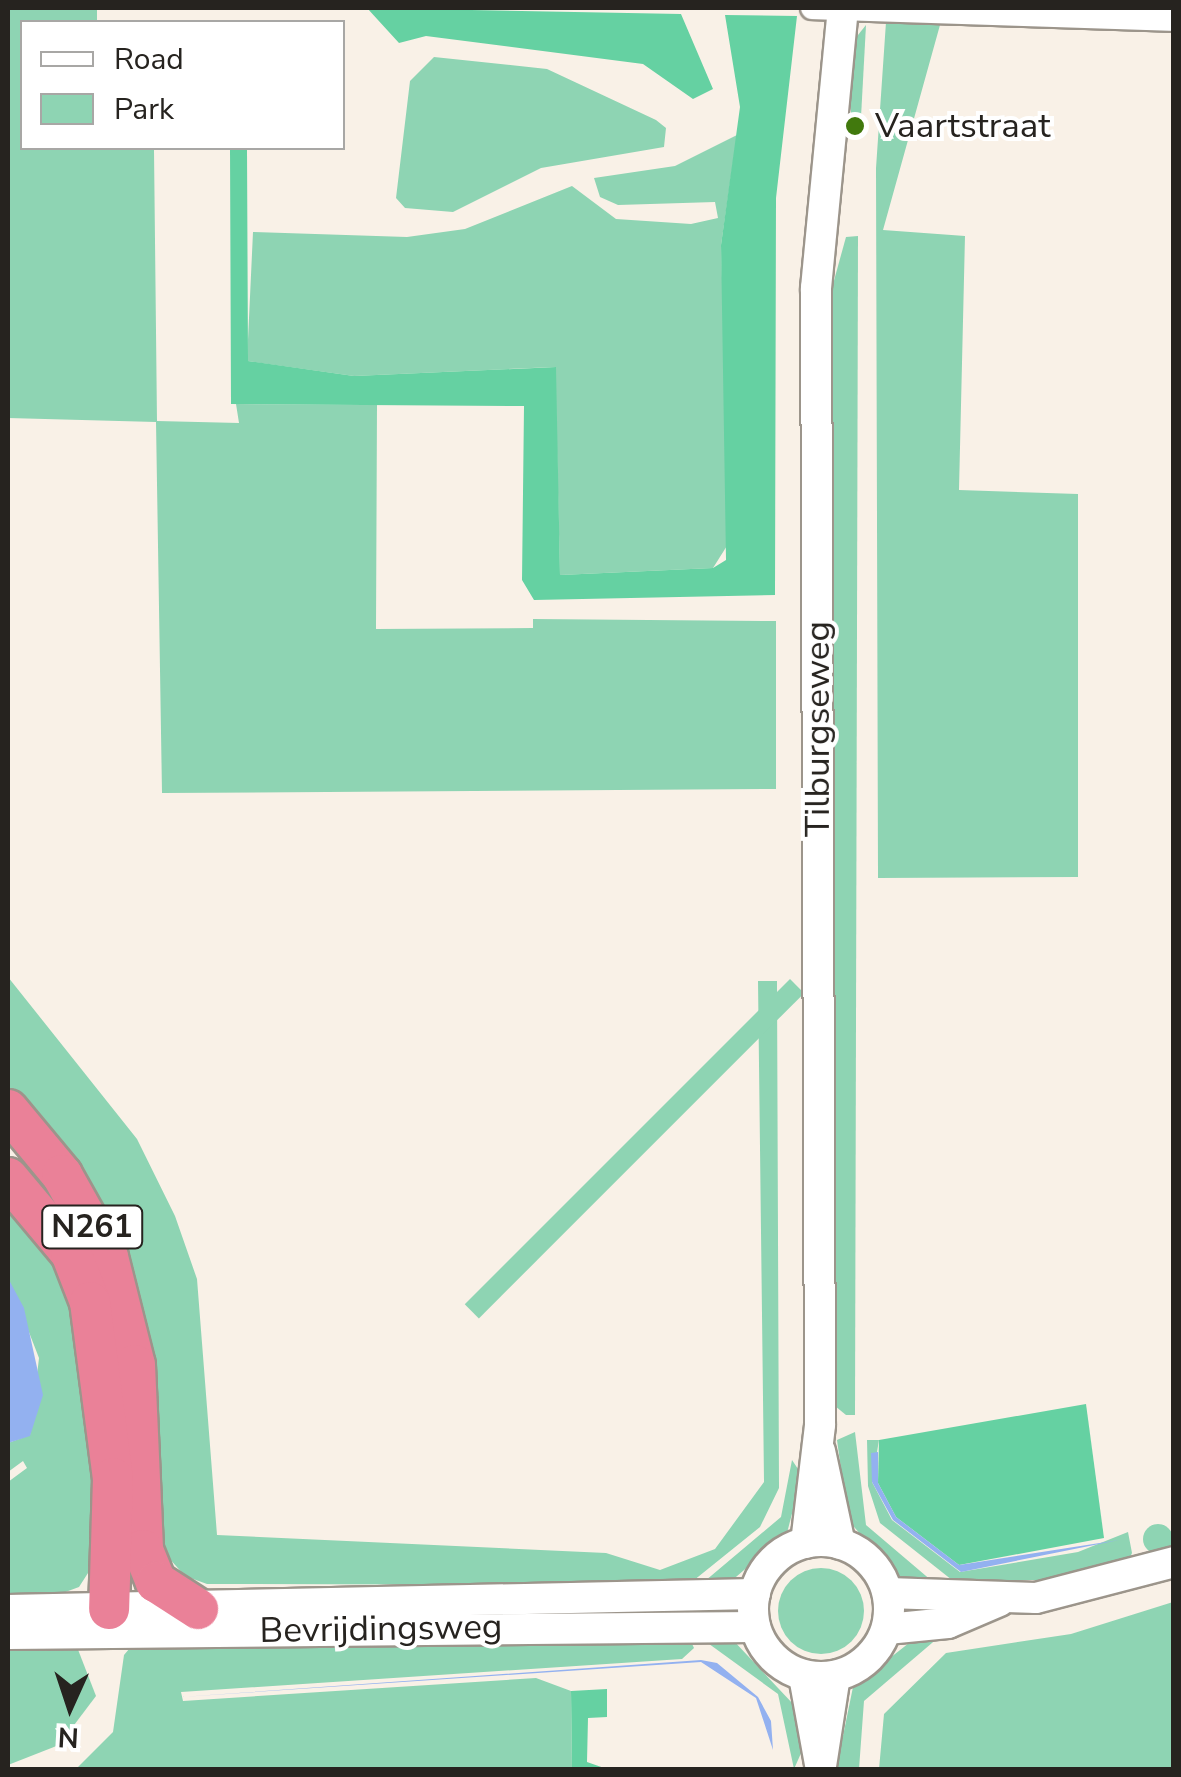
<!DOCTYPE html>
<html>
<head>
<meta charset="utf-8">
<style>
	body { margin:0 }
	#map { position:relative; width:1181px; height:1777px; overflow:hidden; background:#f9f1e7; font-family:"Nunito Sans",sans-serif }
	div>[style] { position:absolute }
	[style*='--x'] { left:calc(var(--x)*1px); top:calc(var(--y)*1px); width:calc(var(--w)*1px); rotate:calc(var(--a)*1deg) }
	.green>* { inset:0; background:#8ed4b3; transform-origin:0 0 }
	.round { border-radius:50% }
	.forest>* { inset:0; background:#65d1a2 }
	.water>* { inset:0; background:#93b1f0 }
	.roads { filter:drop-shadow(2px 0 #9c958b) drop-shadow(-2px 0 #9c958b) drop-shadow(0 2px #9c958b) drop-shadow(0 -2px #9c958b) }
	.street>* { height:22px; margin:-11px; padding:0 11px; transform-origin:11px; border-radius:11px; background:#fff }
	.secondary>* { height:30px; margin:-15px; padding:0 15px; transform-origin:15px; border-radius:15px; background:#fff }
	.secondary>.ring { margin:-15px; padding:0; box-sizing:content-box; background:none; border:30px solid #fff; border-radius:50% }
	.highway>* { height:40px; margin:-20px; padding:0 20px; transform-origin:20px; border-radius:20px; background:#ea8198 }
	.dots>* { width:28px; height:28px; translate:-50% -50%; box-sizing:border-box; border:5px solid #fff; border-radius:50% }
	span { translate:-50% -50%; white-space:nowrap; text-align:center; line-height:1.15; -webkit-text-stroke:8px #fff; paint-order:stroke }
	.shield-label span { padding:2px 8px; background:#fff; border:2px solid; border-radius:8px; -webkit-text-stroke-width:0 }
	.shield-label { font-size:32px; color:#26231f; font-weight:700 }
	.poi-label { font-size:35px; color:#26231f }
	.left { translate:0 -50%; text-align:left }
	.street-label { font-size:35px; color:#26231f }
	.frame { position:absolute; inset:0; border:10px solid #26231f; pointer-events:none }
	.legend { position:absolute; left:20px; top:20px; width:325px; height:130px; box-sizing:border-box; background:#fff; border:2px solid #a8a7a5; margin:0; padding:12px 18px; list-style:none; font-size:30px; color:#26231f }
	.legend li { display:flex; align-items:center; gap:20px; height:50px }
	.legend b { width:50px; border:2px solid #a8a7a5 }
	.north { position:absolute; left:20px; top:1657px; width:100px; height:100px; -webkit-text-stroke:8px #fff; paint-order:stroke; rotate:183deg; font-size:28px; font-weight:700; line-height:40px; text-align:center; color:#26231f }
	.north::after { content:''; display:block; margin:auto; width:35px; height:45px; background:#26231f; clip-path:polygon(50% 0,100% 100%,50% 72%,0 100%) }
</style>
</head>
<body>
<div id="map">
	<div class="green">
		<div style="clip-path:polygon(8px 8px,97px 8px,97px 22px,22px 22px,22px 148px,154px 150px,157px 421px,239px 423px,236px 404px,377px 405px,376px 629px,533px 628px,533px 619px,776px 621px,776px 789px,162px 793px,156px 422px,8px 418px)"></div>
		<div style="clip-path:polygon(886px 22px,940px 25px,883px 230px,965px 236px,959px 490px,1078px 494px,1078px 877px,878px 878px,876px 168px)"></div>
		<div style="clip-path:polygon(866px 25px,861px 117px,851px 116px,850px 45px)"></div>
		<div style="clip-path:polygon(434px 57px,547px 69px,656px 120px,666px 128px,664px 147px,541px 168px,453px 212px,405px 208px,396px 198px,410px 81px)"></div>
		<div style="clip-path:polygon(737px 135px,721px 245px,730px 541px,713px 568px,560px 575px,555px 367px,354px 376px,247px 361px,253px 232px,407px 237px,465px 229px,572px 186px,616px 219px,691px 224px,718px 218px,715px 202px,618px 205px,600px 197px,594px 178px,675px 166px)"></div>
		<div style="clip-path:polygon(858px 236px,855px 1415px,846px 1415px,835px 1406px,830px 295px,846px 237px)"></div>
		<div style="clip-path:polygon(8px 977px,137px 1139px,175px 1216px,197px 1279px,217px 1535px,606px 1553px,660px 1570px,715px 1549px,764px 1482px,758px 981px,777px 981px,779px 1488px,760px 1527px,688px 1585px,207px 1584px,185px 1576px,159px 1547px,151px 1411px,8px 1092px)"></div>
		<div style="left:790px;top:979px;width:20px;height:460px;rotate:45deg"></div>
		<div style="clip-path:polygon(8px 1194px,38px 1228px,85px 1327px,97px 1559px,79px 1587px,41px 1601px,8px 1600px,8px 1482px,27px 1468px,23px 1461px,8px 1472px,8px 1443px,30px 1435px,39px 1358px,8px 1278px)"></div>
		<div style="clip-path:polygon(855px 1432px,866px 1525px,939px 1587px,896px 1575px,848px 1520px,837px 1440px)"></div>
		<div style="clip-path:polygon(867px 1440px,879px 1440px,872px 1482px,892px 1520px,960px 1572px,1078px 1552px,1128px 1532px,1132px 1553px,1128px 1562px,1043px 1580px,952px 1580px,880px 1523px,868px 1486px)"></div>
		<div style="clip-path:polygon(792px 1460px,802px 1475px,787px 1533px,729px 1583px,705px 1581px,781px 1517px)"></div>
		<div class="round" style="left:1143px;top:1524px;width:30px;height:30px"></div>
		<div class="round" style="left:778px;top:1568px;width:86px;height:86px"></div>
		<div style="clip-path:polygon(1173px 1602px,1173px 1769px,879px 1769px,884px 1714px,946px 1653px,1071px 1634px)"></div>
		<div style="clip-path:polygon(686px 1631px,694px 1648px,682px 1659px,181px 1692px,183px 1701px,536px 1678px,571px 1691px,572px 1769px,75px 1770px,113px 1732px,124px 1655px,135px 1642px)"></div>
		<div style="clip-path:polygon(923px 1632px,939px 1637px,864px 1701px,859px 1769px,836px 1770px,853px 1687px)"></div>
		<div style="clip-path:polygon(732px 1639px,794px 1705px,802px 1751px,794px 1769px,778px 1694px,705px 1641px)"></div>
		<div style="clip-path:polygon(8px 1643px,77px 1647px,96px 1696px,59px 1745px,8px 1765px)"></div>
	</div>
	<div class="forest">
		<div style="clip-path:polygon(367px 8px,681px 14px,713px 89px,693px 99px,643px 64px,426px 36px,399px 43px)"></div>
		<div style="clip-path:polygon(725px 15px,797px 16px,776px 198px,775px 595px,534px 600px,522px 580px,524px 406px,231px 404px,230px 148px,247px 148px,248px 361px,354px 376px,556px 367px,560px 575px,713px 568px,726px 560px,721px 245px,740px 107px)"></div>
		<div style="clip-path:polygon(1086px 1404px,1104px 1538px,959px 1565px,896px 1517px,878px 1483px,879px 1440px)"></div>
		<div style="clip-path:polygon(607px 1689px,607px 1717px,588px 1718px,587px 1762px,607px 1769px,572px 1769px,571px 1691px)"></div>
	</div>
	<div class="water">
		<div style="clip-path:polygon(8px 1278px,24px 1308px,43px 1395px,30px 1436px,8px 1443px)"></div>
		<div style="clip-path:polygon(878px 1452px,878px 1483px,896px 1517px,959px 1565px,1119px 1540px,961px 1572px,893px 1520px,872px 1482px,871px 1453px)"></div>
		<div style="clip-path:polygon(701px 1660px,717px 1663px,758px 1697px,771px 1721px,773px 1750px,756px 1698px,701px 1662px,181px 1697px)"></div>
	</div>
	<div class="roads">
		<div class="street">
			<div style="--x:812;--y:8;--w:362;--a:1.9"></div>
		</div>
		<div class="secondary">
			<div style="--x:820;--y:1451;--w:95;--a:77.9"></div>
			<div class="ring" style="left:753px;top:1541px;width:106px;height:106px"></div>
			<div style="--x:806;--y:1543;--w:119;--a:-83.2"></div>
			<div style="--x:820;--y:1425;--w:1137;--a:-90.2"></div>
			<div style="--x:816;--y:288;--w:281;--a:-84.5"></div>
			<div style="--x:888;--y:1593;--w:148;--a:1.9"></div>
			<div style="--x:1036;--y:1598;--w:143;--a:-14.6"></div>
			<div style="--x:8;--y:1610;--w:747;--a:-1.23"></div>
			<div style="--x:887;--y:1629;--w:61;--a:-5.6"></div>
			<div style="--x:948;--y:1623;--w:56;--a:-23.3"></div>
			<div style="--x:8;--y:1634;--w:747;--a:-0.54"></div>
			<div style="--x:804;--y:1676;--w:96;--a:79.7"></div>
			<div style="--x:821;--y:1766;--w:91;--a:-81.2"></div>
		</div>
		<div class="highway">
			<div style="--x:8;--y:1110;--w:85;--a:50.3"></div>
			<div style="--x:62;--y:1175;--w:94;--a:60.7"></div>
			<div style="--x:108;--y:1257;--w:111;--a:76"></div>
			<div style="--x:135;--y:1365;--w:185;--a:87.5"></div>
			<div style="--x:143;--y:1550;--w:35;--a:68"></div>
			<div style="--x:156;--y:1582;--w:50;--a:32.7"></div>
			<div style="--x:8;--y:1178;--w:98;--a:50"></div>
			<div style="--x:71;--y:1253;--w:53;--a:68.8"></div>
			<div style="--x:90;--y:1302;--w:177;--a:82.6"></div>
			<div style="--x:113;--y:1478;--w:131;--a:91.7"></div>
		</div>
	</div>
	<div class="dots">
		<div style="left:855px;top:126px;background:#41790d"></div>
	</div>
	<div class="shield-label">
		<span style="left:92px;top:1227px">N261</span>
	</div>
	<div class="poi-label">
		<span class="left" style="left:875px;top:126px">Vaartstraat</span>
	</div>
	<div class="street-label">
		<span style="left:818px;top:729px;rotate:-90deg">Tilburgseweg</span>
		<span style="left:381px;top:1629px;rotate:-1deg">Bevrijdingsweg</span>
	</div>
	<div class="frame"></div>
	<ul class="legend">
	<li><b style="height:12px;background:#fff"></b>Road</li>
	<li><b style="height:28px;background:#8ed4b3"></b>Park</li>
	</ul>
	<div class="north">N</div>
</div>
</body>
</html>
